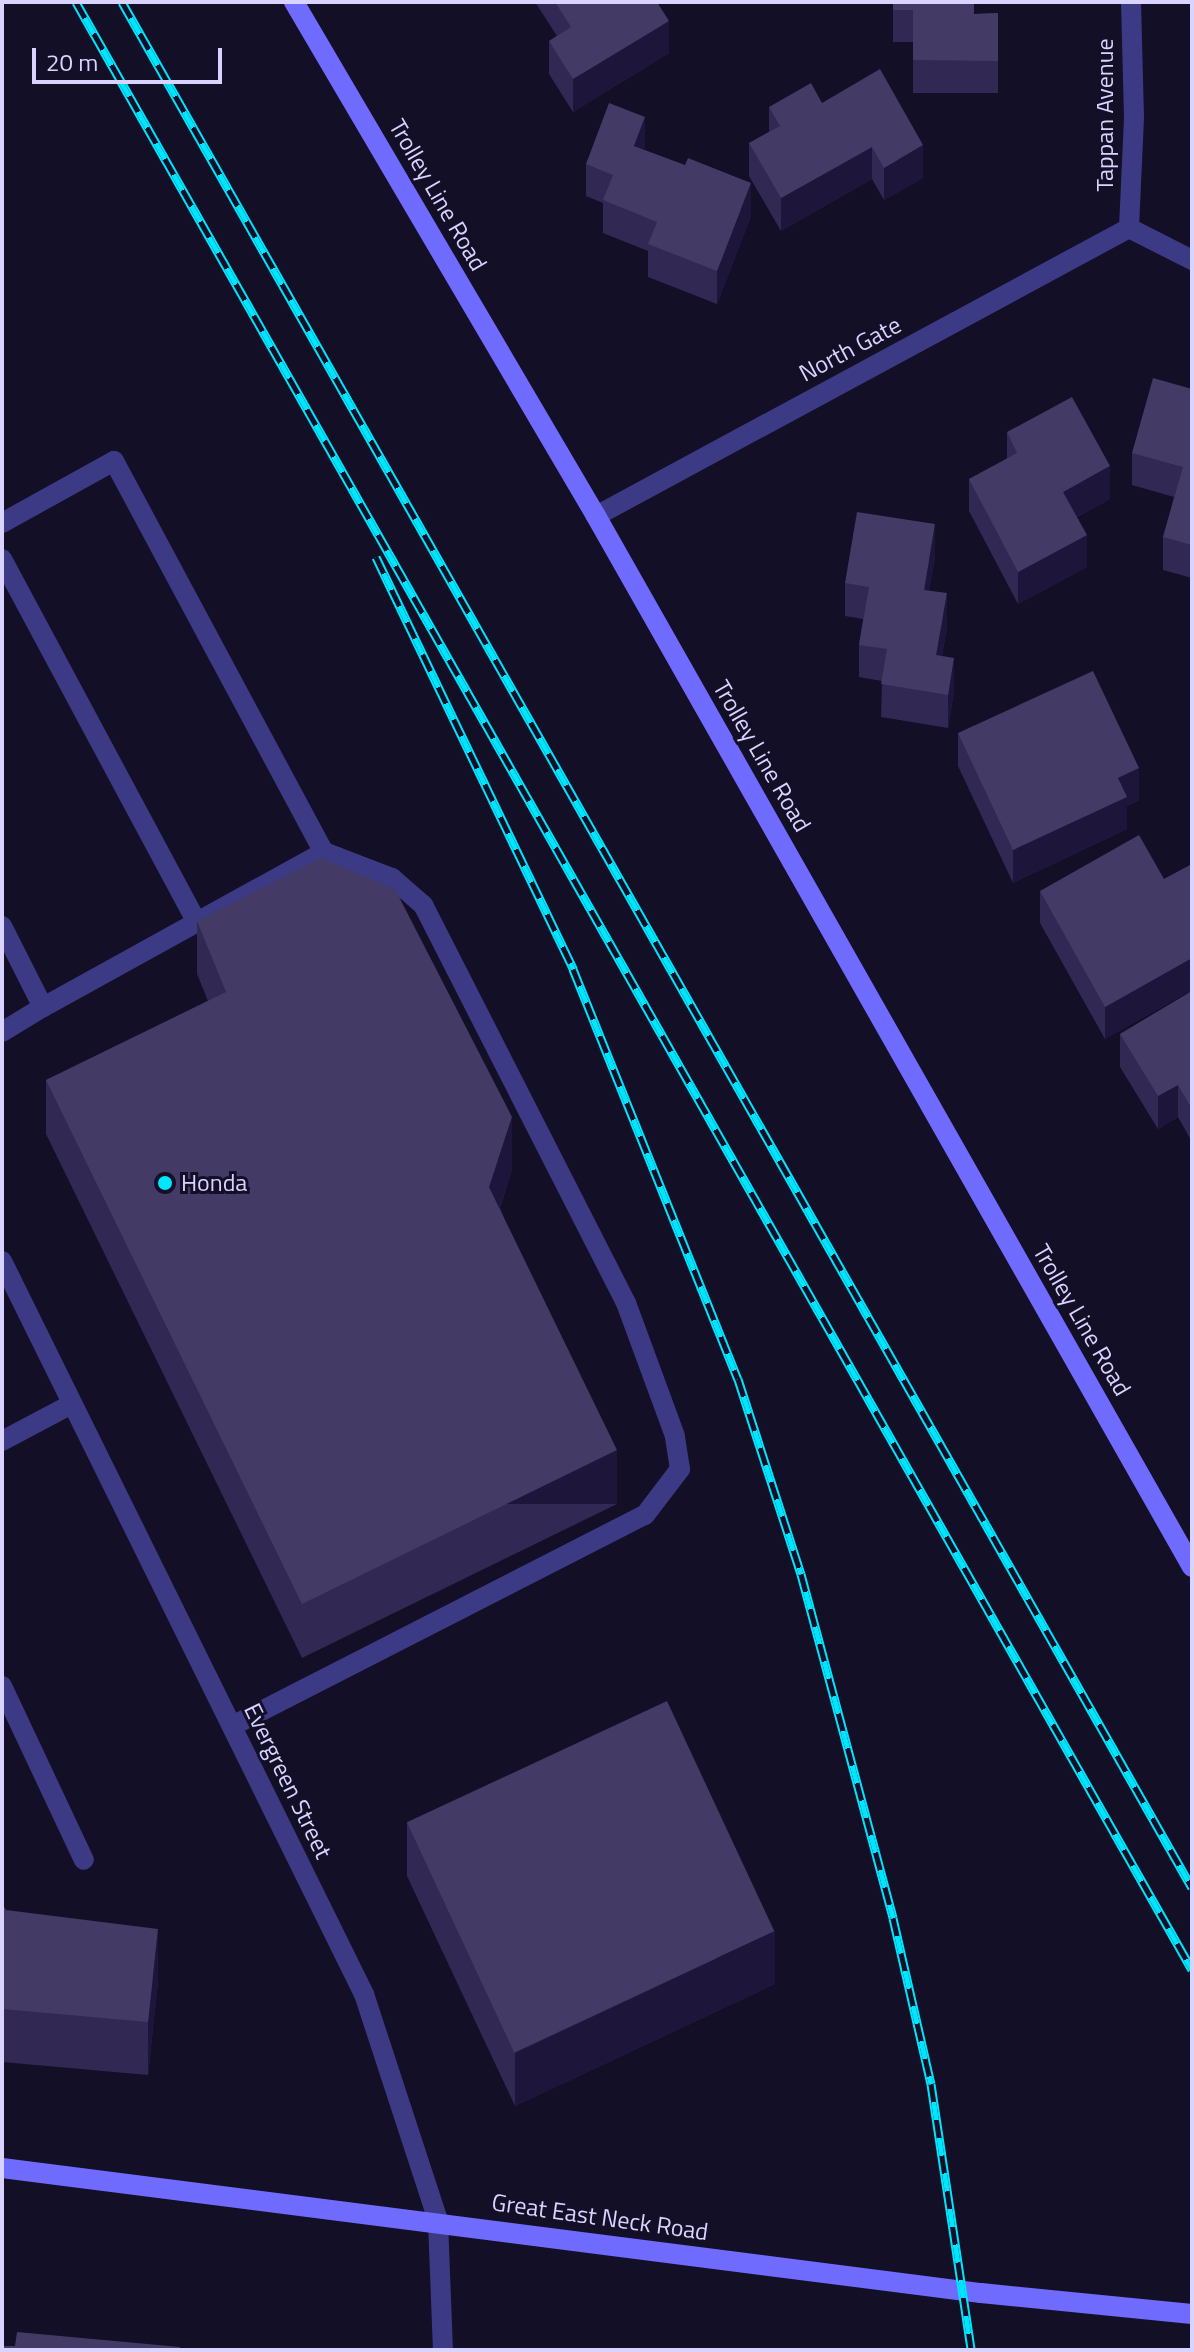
<!DOCTYPE html>
<html>
<head>
<meta charset="utf-8">
<style>
	body { margin:0 }
	#map { position:relative; width:1194px; height:2352px; overflow:hidden; background:#130f26; font-family:"Titillium Web",sans-serif }
	div>[style] { position:absolute }
	[style*='--x'] { left:calc(var(--x)*1px); top:calc(var(--y)*1px); width:calc(var(--w)*1px); rotate:calc(var(--a)*1deg) }
	.lane>* { height:20px; margin:-10px; padding:0 10px; transform-origin:10px; border-radius:10px; background:#3d3a85 }
	.street>* { height:20px; margin:-10px; padding:0 10px; transform-origin:10px; border-radius:10px; background:#3d3a85 }
	.secondary>* { height:20px; margin:-10px; padding:0 10px; transform-origin:10px; border-radius:10px; background:#6f6bff }
	.rail>* { height:9px; margin-top:-4.5px; transform-origin:0; background:repeating-linear-gradient(90deg,#130f26 0 18px,#00e5ff 0 36px); box-sizing:border-box; border-block:2px solid #00e5ff }
	.wall>* { inset:0; background:#312854 }
	.shaded-wall>* { inset:0; background:#1d163a; transform-origin:0 0 }
	.building>* { inset:0; background:#433a66; transform-origin:0 0 }
	.dots>* { width:22px; height:22px; translate:-50% -50%; box-sizing:border-box; border:4px solid #130f26; border-radius:50% }
	span { translate:-50% -50%; white-space:nowrap; text-align:center; line-height:1.15; -webkit-text-stroke:6px #130f26; paint-order:stroke }
	.street-label { font-size:24px; color:#d9d4ff }
	.poi-label { font-size:24px; color:#d9d4ff }
	.left { translate:0 -50%; text-align:left }
	.frame { position:absolute; inset:0; border:4px solid #d9d4ff; pointer-events:none }
	.scale { position:absolute; left:32px; top:48px; width:190px; height:36px; box-sizing:border-box; border:4px solid #d9d4ff; border-top:0; padding-left:10px; font-size:24px; line-height:28px; white-space:nowrap; color:#d9d4ff; -webkit-text-stroke:6px #130f26; paint-order:stroke }
</style>
</head>
<body>
<div id="map">
	<div class="lane">
		<div style="--x:2;--y:523;--w:128;--a:-29"></div>
		<div style="--x:114;--y:461;--w:444;--a:61.8"></div>
		<div style="--x:324;--y:852;--w:321;--a:151.1"></div>
		<div style="--x:2;--y:559;--w:412;--a:61.8"></div>
		<div style="--x:2;--y:926;--w:91;--a:63.2"></div>
		<div style="--x:43;--y:1007;--w:48;--a:148.6"></div>
		<div style="--x:2;--y:1441;--w:79;--a:-27.9"></div>
		<div style="--x:2;--y:1686;--w:192;--a:64.8"></div>
		<div style="--x:232;--y:1726;--w:464;--a:-27.1"></div>
		<div style="--x:645;--y:1515;--w:58;--a:-52.7"></div>
		<div style="--x:680;--y:1469;--w:33;--a:-99"></div>
		<div style="--x:675;--y:1436;--w:142;--a:-110.2"></div>
		<div style="--x:626;--y:1303;--w:447;--a:-117"></div>
		<div style="--x:423;--y:905;--w:41;--a:-138.9"></div>
		<div style="--x:392;--y:878;--w:73;--a:-159.1"></div>
	</div>
	<div class="street">
		<div style="--x:1129;--y:228;--w:111;--a:-87.4"></div>
		<div style="--x:1134;--y:117;--w:115;--a:-91.5"></div>
		<div style="--x:1129;--y:228;--w:71;--a:26.9"></div>
		<div style="--x:596;--y:516;--w:606;--a:-28.38"></div>
		<div style="--x:2;--y:1261;--w:818;--a:63.72"></div>
		<div style="--x:364;--y:1994;--w:239;--a:71.9"></div>
		<div style="--x:438;--y:2221;--w:129;--a:87.8"></div>
	</div>
	<div class="secondary">
		<div style="--x:294;--y:2;--w:596;--a:59.56"></div>
		<div style="--x:596;--y:516;--w:1208;--a:60.44"></div>
		<div style="--x:2;--y:2168;--w:987;--a:7.28"></div>
		<div style="--x:981;--y:2293;--w:212;--a:5.7"></div>
	</div>
	<div class="rail">
		<div style="--x:76;--y:2;--w:2262;--a:60.44"></div>
		<div style="--x:122;--y:2;--w:2168;--a:60.43"></div>
		<div style="--x:376;--y:557;--w:457;--a:64.4"></div>
		<div style="--x:573;--y:969;--w:442;--a:68.1"></div>
		<div style="--x:738;--y:1379;--w:205;--a:72.1"></div>
		<div style="--x:801;--y:1574;--w:356;--a:75"></div>
		<div style="--x:893;--y:1918;--w:170;--a:77.1"></div>
		<div style="--x:931;--y:2084;--w:269;--a:81.4"></div>
	</div>
	<div class="wall">
		<div style="clip-path:polygon(535px 2px,657px 2px,669px 53px,573px 112px,549px 74px,549px 41px,557px 36px)"></div>
		<div style="clip-path:polygon(893px 2px,974px 14px,998px 13px,998px 93px,913px 93px,913px 42px,893px 42px)"></div>
		<div style="clip-path:polygon(822px 103px,923px 178px,884px 200px,872px 179px,781px 231px,749px 176px,749px 143px,769px 132px,769px 107px)"></div>
		<div style="clip-path:polygon(645px 150px,751px 216px,717px 304px,648px 277px,648px 251px,603px 233px,603px 203px,586px 196px,586px 164px)"></div>
		<div style="clip-path:polygon(1192px 389px,1192px 578px,1163px 570px,1163px 537px,1174px 497px,1132px 485px,1132px 453px)"></div>
		<div style="clip-path:polygon(1007px 432px,1110px 499px,1077px 517px,1087px 567px,1018px 604px,969px 511px,969px 479px,1007px 459px)"></div>
		<div style="clip-path:polygon(935px 557px,929px 591px,947px 626px,942px 656px,954px 691px,948px 728px,881px 717px,882px 681px,859px 677px,859px 645px,863px 619px,845px 616px,845px 583px)"></div>
		<div style="clip-path:polygon(958px 733px,1139px 800px,1127px 806px,1127px 829px,1013px 883px,958px 766px)"></div>
		<div style="clip-path:polygon(1192px 864px,1192px 990px,1105px 1039px,1040px 923px,1040px 891px,1164px 879px)"></div>
		<div style="clip-path:polygon(197px 921px,512px 1170px,500px 1208px,617px 1504px,302px 1658px,46px 1134px,46px 1080px,208px 1001px,197px 974px)"></div>
		<div style="clip-path:polygon(1192px 991px,1192px 1142px,1178px 1117px,1158px 1129px,1120px 1067px,1120px 1034px)"></div>
		<div style="clip-path:polygon(407px 1823px,775px 1984px,515px 2106px,407px 1876px)"></div>
		<div style="clip-path:polygon(2px 1904px,6px 1910px,158px 1982px,148px 2075px,2px 2062px)"></div>
	</div>
	<div class="shaded-wall">
		<div style="clip-path:polygon(669px 21px,669px 53px,573px 112px,573px 79px)"></div>
		<div style="clip-path:polygon(645px 117px,645px 149px,634px 146px)"></div>
		<div style="clip-path:polygon(923px 145px,923px 178px,884px 200px,884px 168px)"></div>
		<div style="clip-path:polygon(872px 147px,872px 179px,781px 231px,781px 198px)"></div>
		<div style="clip-path:polygon(751px 183px,751px 216px,717px 304px,717px 271px)"></div>
		<div style="clip-path:polygon(1110px 466px,1110px 499px,1063px 524px,1063px 492px)"></div>
		<div style="clip-path:polygon(935px 524px,935px 557px,924px 622px,924px 590px)"></div>
		<div style="clip-path:polygon(1087px 535px,1087px 567px,1018px 604px,1018px 572px)"></div>
		<div style="clip-path:polygon(947px 593px,947px 626px,936px 688px,936px 655px)"></div>
		<div style="clip-path:polygon(954px 658px,954px 691px,948px 728px,948px 695px)"></div>
		<div style="clip-path:polygon(1139px 768px,1139px 800px,1127px 806px,1127px 829px,1013px 883px,1013px 850px,1118px 778px)"></div>
		<div style="clip-path:polygon(1192px 958px,1192px 990px,1105px 1039px,1105px 1007px)"></div>
		<div style="clip-path:polygon(1178px 1085px,1178px 1117px,1158px 1129px,1158px 1096px)"></div>
		<div style="clip-path:polygon(512px 1117px,512px 1170px,489px 1240px,489px 1187px)"></div>
		<div style="left:617px;top:1450px;width:54px;height:351px;rotate:90deg"></div>
		<div style="clip-path:polygon(158px 1929px,158px 1982px,148px 2075px,148px 2022px)"></div>
		<div style="clip-path:polygon(775px 1931px,775px 1984px,515px 2106px,515px 2053px)"></div>
	</div>
	<div class="building">
		<div style="clip-path:polygon(555px 2px,657px 2px,669px 21px,573px 79px,549px 41px,571px 27px)"></div>
		<div style="clip-path:polygon(893px 2px,974px 2px,974px 14px,998px 13px,998px 61px,913px 60px,913px 10px,893px 10px)"></div>
		<div style="clip-path:polygon(880px 69px,923px 145px,884px 168px,872px 147px,781px 198px,749px 143px,780px 126px,769px 107px,811px 83px,822px 103px)"></div>
		<div style="clip-path:polygon(609px 103px,645px 117px,634px 146px,685px 165px,688px 158px,751px 183px,717px 271px,648px 244px,657px 222px,603px 200px,613px 175px,586px 164px)"></div>
		<div style="clip-path:polygon(1153px 378px,1192px 389px,1192px 545px,1163px 537px,1183px 467px,1132px 453px)"></div>
		<div style="clip-path:polygon(1072px 397px,1110px 466px,1063px 492px,1087px 535px,1018px 572px,969px 479px,1017px 453px,1007px 432px)"></div>
		<div style="clip-path:polygon(857px 512px,935px 524px,924px 590px,947px 593px,936px 655px,954px 658px,948px 695px,881px 684px,887px 649px,859px 645px,869px 587px,845px 583px)"></div>
		<div style="clip-path:polygon(1093px 671px,1139px 768px,1118px 778px,1127px 797px,1013px 850px,958px 733px)"></div>
		<div style="clip-path:polygon(1139px 835px,1164px 879px,1192px 864px,1192px 958px,1105px 1007px,1040px 891px)"></div>
		<div style="clip-path:polygon(321px 858px,395px 889px,512px 1117px,489px 1187px,617px 1450px,302px 1604px,46px 1080px,226px 992px,197px 921px)"></div>
		<div style="clip-path:polygon(1192px 991px,1192px 1109px,1178px 1085px,1158px 1096px,1120px 1034px)"></div>
		<div style="left:667px;top:1701px;width:254px;height:287px;rotate:65deg"></div>
		<div style="clip-path:polygon(2px 1904px,6px 1910px,158px 1929px,148px 2022px,2px 2009px)"></div>
		<div style="clip-path:polygon(17px 2332px,180px 2347px,180px 2350px,2px 2350px,2px 2346px,15px 2346px)"></div>
	</div>
	<div class="dots">
		<div style="left:165px;top:1183px;background:#00e5ff"></div>
	</div>
	<div class="street-label">
		<span style="left:1105px;top:115px;rotate:-90deg">Tappan Avenue</span>
		<span style="left:438px;top:195px;rotate:60deg">Trolley Line Road</span>
		<span style="left:850px;top:349px;rotate:-28deg">North Gate</span>
		<span style="left:762px;top:756px;rotate:60deg">Trolley Line Road</span>
		<span style="left:1082px;top:1320px;rotate:60deg">Trolley Line Road</span>
		<span style="left:288px;top:1781px;rotate:64deg">Evergreen Street</span>
		<span style="left:600px;top:2217px;rotate:8deg">Great East Neck Road</span>
	</div>
	<div class="poi-label">
		<span class="left" style="left:181px;top:1183px">Honda</span>
	</div>
	<div class="frame"></div>
	<div class="scale">20 m</div>
</div>
</body>
</html>
